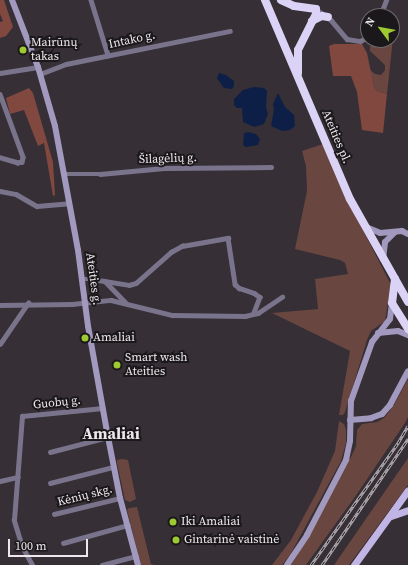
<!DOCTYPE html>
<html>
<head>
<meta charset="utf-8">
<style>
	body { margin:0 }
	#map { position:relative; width:408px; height:565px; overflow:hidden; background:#362f36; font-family:"Source Serif 4",serif }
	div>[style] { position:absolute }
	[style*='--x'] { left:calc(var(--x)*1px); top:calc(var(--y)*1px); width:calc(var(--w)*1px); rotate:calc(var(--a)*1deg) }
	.green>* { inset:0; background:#6a4640 }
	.forest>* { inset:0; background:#81483f }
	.water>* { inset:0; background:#0d1f47 }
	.street>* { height:4.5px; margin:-2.25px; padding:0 2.25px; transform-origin:2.25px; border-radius:2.25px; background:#79748b }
	.secondary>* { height:6px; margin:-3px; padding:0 3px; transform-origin:3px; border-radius:3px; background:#a199be }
	.primary>* { height:7px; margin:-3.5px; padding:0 3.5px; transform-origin:3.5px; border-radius:3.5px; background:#c0b5e5 }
	.highway>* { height:8px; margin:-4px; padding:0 4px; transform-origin:4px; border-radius:4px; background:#dbd3f6 }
	.rail>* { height:3px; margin-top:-1.5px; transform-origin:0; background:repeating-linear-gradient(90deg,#1b181b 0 4.5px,#b5b0b5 0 9px); box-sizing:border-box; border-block:1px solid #b5b0b5 }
	.dots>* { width:11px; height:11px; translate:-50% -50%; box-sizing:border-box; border:2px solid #1b181b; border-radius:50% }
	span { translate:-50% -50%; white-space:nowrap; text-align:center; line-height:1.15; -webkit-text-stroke:4px #1b181b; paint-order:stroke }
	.street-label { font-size:12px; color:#ede8ec }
	.poi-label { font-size:12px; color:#ede8ec }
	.left { translate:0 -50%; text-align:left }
	.district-label { font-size:16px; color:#ede8ec; font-weight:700 }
	.north { position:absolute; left:360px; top:8px; width:40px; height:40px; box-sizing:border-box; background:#1b181b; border:1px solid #6f6b6f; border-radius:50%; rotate:302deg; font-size:11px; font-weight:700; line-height:16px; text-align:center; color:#ede8ec }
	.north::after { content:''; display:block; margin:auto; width:14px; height:18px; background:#9dca30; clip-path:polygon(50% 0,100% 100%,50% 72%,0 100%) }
	.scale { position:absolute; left:8px; top:539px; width:80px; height:18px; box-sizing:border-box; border:2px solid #ede8ec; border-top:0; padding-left:5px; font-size:12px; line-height:14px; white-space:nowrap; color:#ede8ec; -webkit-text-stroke:3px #1b181b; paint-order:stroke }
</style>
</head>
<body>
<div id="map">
	<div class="green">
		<div style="clip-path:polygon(392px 29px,394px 29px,387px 94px,377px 91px,374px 87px,370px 70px,375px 74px,381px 75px,385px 70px,385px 65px,370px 51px,370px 47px,374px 40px,392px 40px)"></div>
		<div style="clip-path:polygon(323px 144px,339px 183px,391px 285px,385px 321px,371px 331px,367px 340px,345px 412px,343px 415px,339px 415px,350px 351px,272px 313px,318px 309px,315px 279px,348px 274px,345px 263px,340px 260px,295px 249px,307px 191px,306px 166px,302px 151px)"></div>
		<div style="clip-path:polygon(408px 379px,408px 417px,405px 423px,357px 494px,306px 565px,291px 565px,308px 538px,352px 455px,356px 446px,357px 430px,362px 424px,377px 422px,384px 418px,394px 405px)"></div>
		<div style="clip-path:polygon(339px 421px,344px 424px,346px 430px,346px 443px,341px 461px,290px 555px,282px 565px,272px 565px,291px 540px,317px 492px,335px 451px)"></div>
		<div style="clip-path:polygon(408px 458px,408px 485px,349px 565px,334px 565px)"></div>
		<div style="clip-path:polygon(122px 459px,128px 460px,136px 499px,130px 502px,125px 500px,117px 463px,117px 460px)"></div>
		<div style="clip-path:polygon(137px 507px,151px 564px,155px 565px,141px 565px,127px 510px,129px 508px)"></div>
	</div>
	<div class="forest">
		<div style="clip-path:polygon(0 0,4px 0,13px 27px,6px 36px,0 38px,0 22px,3px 21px,0 14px)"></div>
		<div style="clip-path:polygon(334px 44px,362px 44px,367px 53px,374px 87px,377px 91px,387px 94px,383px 133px,362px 130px,357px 92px,351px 76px,333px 76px,329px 46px)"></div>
		<div style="clip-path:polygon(29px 88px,33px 93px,53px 162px,55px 195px,53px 196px,44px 143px,38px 146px,24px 110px,10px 114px,6px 98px)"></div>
	</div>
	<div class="water">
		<div style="clip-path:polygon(219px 73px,226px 75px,234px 81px,234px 86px,232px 89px,224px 88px,217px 78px)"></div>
		<div style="clip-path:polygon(254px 87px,264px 88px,267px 91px,266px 107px,268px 114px,264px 124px,254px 127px,243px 122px,242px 108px,237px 108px,234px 105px,234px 99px,243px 90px)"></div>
		<div style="clip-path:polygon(278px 93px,285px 107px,294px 115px,295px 126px,290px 130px,282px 131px,271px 126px,274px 109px,273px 104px)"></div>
		<div style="clip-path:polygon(248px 132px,256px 134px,260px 139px,258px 145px,246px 147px,243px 145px,244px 133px)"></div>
	</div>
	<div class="street">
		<div style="--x:91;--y:0;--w:58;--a:72.8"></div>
		<div style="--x:316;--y:9;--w:19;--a:36"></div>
		<div style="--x:331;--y:20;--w:25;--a:50"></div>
		<div style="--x:347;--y:39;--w:13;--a:9"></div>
		<div style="--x:360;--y:41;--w:9;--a:-27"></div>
		<div style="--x:380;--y:16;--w:17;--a:-69"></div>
		<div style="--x:0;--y:73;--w:38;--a:-9"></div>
		<div style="--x:40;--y:74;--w:28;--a:-21"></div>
		<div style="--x:66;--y:64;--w:167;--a:-11.4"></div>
		<div style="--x:0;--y:94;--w:67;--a:69.9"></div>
		<div style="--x:23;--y:157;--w:5;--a:101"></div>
		<div style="--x:22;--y:162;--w:4;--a:166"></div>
		<div style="--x:18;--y:163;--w:19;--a:-164"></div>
		<div style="--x:65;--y:174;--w:35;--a:0"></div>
		<div style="--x:100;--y:174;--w:64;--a:-5.4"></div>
		<div style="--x:164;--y:168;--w:107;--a:-0.5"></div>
		<div style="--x:0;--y:191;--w:16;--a:11"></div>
		<div style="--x:16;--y:194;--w:24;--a:30"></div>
		<div style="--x:37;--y:206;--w:32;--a:-5"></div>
		<div style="--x:81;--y:279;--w:11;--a:0"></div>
		<div style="--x:92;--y:279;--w:37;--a:9"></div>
		<div style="--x:129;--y:285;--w:7;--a:-16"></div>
		<div style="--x:136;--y:283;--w:47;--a:-41.5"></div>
		<div style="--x:171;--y:252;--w:13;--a:-29"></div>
		<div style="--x:182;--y:246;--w:47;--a:-9.9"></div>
		<div style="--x:228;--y:238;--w:47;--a:81.3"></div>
		<div style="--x:235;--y:284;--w:6;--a:45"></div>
		<div style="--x:239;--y:288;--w:16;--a:18"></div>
		<div style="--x:254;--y:293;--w:7;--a:34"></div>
		<div style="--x:260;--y:297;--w:17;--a:111"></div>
		<div style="--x:105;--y:281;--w:29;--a:46"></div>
		<div style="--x:0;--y:305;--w:72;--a:-0.8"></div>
		<div style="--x:72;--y:304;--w:39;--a:-6"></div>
		<div style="--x:111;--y:300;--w:63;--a:13.8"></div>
		<div style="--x:172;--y:315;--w:73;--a:0.8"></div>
		<div style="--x:245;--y:316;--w:13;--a:-13"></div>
		<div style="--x:258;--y:313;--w:29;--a:-34"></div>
		<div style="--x:0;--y:344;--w:50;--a:-55.7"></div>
		<div style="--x:50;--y:452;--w:60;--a:-14.5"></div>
		<div style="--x:0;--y:481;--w:18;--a:-13"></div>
		<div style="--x:50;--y:483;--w:65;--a:-14.3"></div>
		<div style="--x:54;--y:514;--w:68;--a:-13.6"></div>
		<div style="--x:63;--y:543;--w:67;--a:-15.5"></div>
		<div style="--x:32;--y:565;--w:21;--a:-119"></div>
		<div style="--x:22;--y:547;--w:28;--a:-107"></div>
		<div style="--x:14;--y:520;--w:104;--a:-85.6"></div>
		<div style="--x:22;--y:416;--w:81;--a:-5.6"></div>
		<div style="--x:102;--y:565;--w:35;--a:-15"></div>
	</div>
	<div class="secondary">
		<div style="--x:12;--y:0;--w:72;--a:68.8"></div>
		<div style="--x:38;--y:67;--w:61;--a:73.9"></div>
		<div style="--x:55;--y:126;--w:126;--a:79.5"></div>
		<div style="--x:78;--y:250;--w:77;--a:82.5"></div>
		<div style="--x:88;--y:326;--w:113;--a:79.8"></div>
		<div style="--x:108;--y:437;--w:62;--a:78.9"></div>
		<div style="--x:120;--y:498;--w:69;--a:75"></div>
		<div style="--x:366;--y:227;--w:15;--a:23"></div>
		<div style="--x:380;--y:233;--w:22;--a:-5"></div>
		<div style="--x:402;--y:231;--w:7;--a:27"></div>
		<div style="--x:383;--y:259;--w:17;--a:-83"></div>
		<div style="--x:385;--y:242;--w:14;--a:-45"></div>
		<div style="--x:378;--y:333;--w:20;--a:-6"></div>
		<div style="--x:398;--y:331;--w:11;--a:22"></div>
		<div style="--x:350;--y:420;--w:21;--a:-5"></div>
		<div style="--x:371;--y:418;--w:12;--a:-20"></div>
		<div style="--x:382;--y:414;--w:12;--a:-48"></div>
		<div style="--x:390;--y:405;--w:38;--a:-62"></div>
		<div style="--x:287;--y:565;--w:36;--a:-56"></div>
		<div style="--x:307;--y:535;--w:85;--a:-62.5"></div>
		<div style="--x:346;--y:460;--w:19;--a:-78"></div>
		<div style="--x:350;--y:441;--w:40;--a:-88.6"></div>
		<div style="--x:351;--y:401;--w:63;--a:-70.4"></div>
		<div style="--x:372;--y:342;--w:29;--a:-52"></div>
		<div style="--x:390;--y:319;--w:16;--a:-83"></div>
	</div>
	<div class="primary">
		<div style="--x:391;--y:516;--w:18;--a:-19"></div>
		<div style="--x:354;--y:565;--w:92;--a:-54.2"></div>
	</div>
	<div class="highway">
		<div style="--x:265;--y:0;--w:216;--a:66.9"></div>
		<div style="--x:350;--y:199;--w:118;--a:60.6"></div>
		<div style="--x:281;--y:0;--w:14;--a:25"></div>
		<div style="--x:294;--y:6;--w:22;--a:8"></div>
		<div style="--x:316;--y:9;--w:5;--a:90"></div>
		<div style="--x:316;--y:14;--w:40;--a:116.6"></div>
		<div style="--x:298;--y:50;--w:23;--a:90"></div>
		<div style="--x:312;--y:21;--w:11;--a:-27"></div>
		<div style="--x:322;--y:16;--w:6;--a:9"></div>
		<div style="--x:395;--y:279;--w:24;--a:97"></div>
		<div style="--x:392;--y:303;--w:31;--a:58"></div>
	</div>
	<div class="rail">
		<div style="--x:311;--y:565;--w:150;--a:-54.5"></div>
		<div style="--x:398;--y:443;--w:20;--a:-60"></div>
		<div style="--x:322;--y:565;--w:153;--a:-55.7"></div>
	</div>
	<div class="dots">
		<div style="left:23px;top:50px;background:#9dca30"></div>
		<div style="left:85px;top:338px;background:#9dca30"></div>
		<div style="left:117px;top:365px;background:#9dca30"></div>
		<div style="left:173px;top:522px;background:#9dca30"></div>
		<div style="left:176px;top:540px;background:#9dca30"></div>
	</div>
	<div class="street-label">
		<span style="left:132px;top:40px;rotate:-12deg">Intako g.</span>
		<span style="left:336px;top:137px;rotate:67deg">Ateities pl.</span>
		<span style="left:168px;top:159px;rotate:-2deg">Šilagėlių g.</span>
		<span style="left:93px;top:279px;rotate:82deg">Ateities g.</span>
		<span style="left:57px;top:403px;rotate:-6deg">Guobų g.</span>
		<span style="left:85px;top:496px;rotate:-14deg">Kėnių skg.</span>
	</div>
	<div class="poi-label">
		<span class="left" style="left:31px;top:50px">Mairūnų<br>takas</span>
		<span class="left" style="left:93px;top:338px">Amaliai</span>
		<span class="left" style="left:125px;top:365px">Smart wash<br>Ateities</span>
		<span class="left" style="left:181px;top:522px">Iki Amaliai</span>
		<span class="left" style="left:184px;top:540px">Gintarinė vaistinė</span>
	</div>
	<div class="district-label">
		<span style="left:111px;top:433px">Amaliai</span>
	</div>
	<div class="north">N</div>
	<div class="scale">100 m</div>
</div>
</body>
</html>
